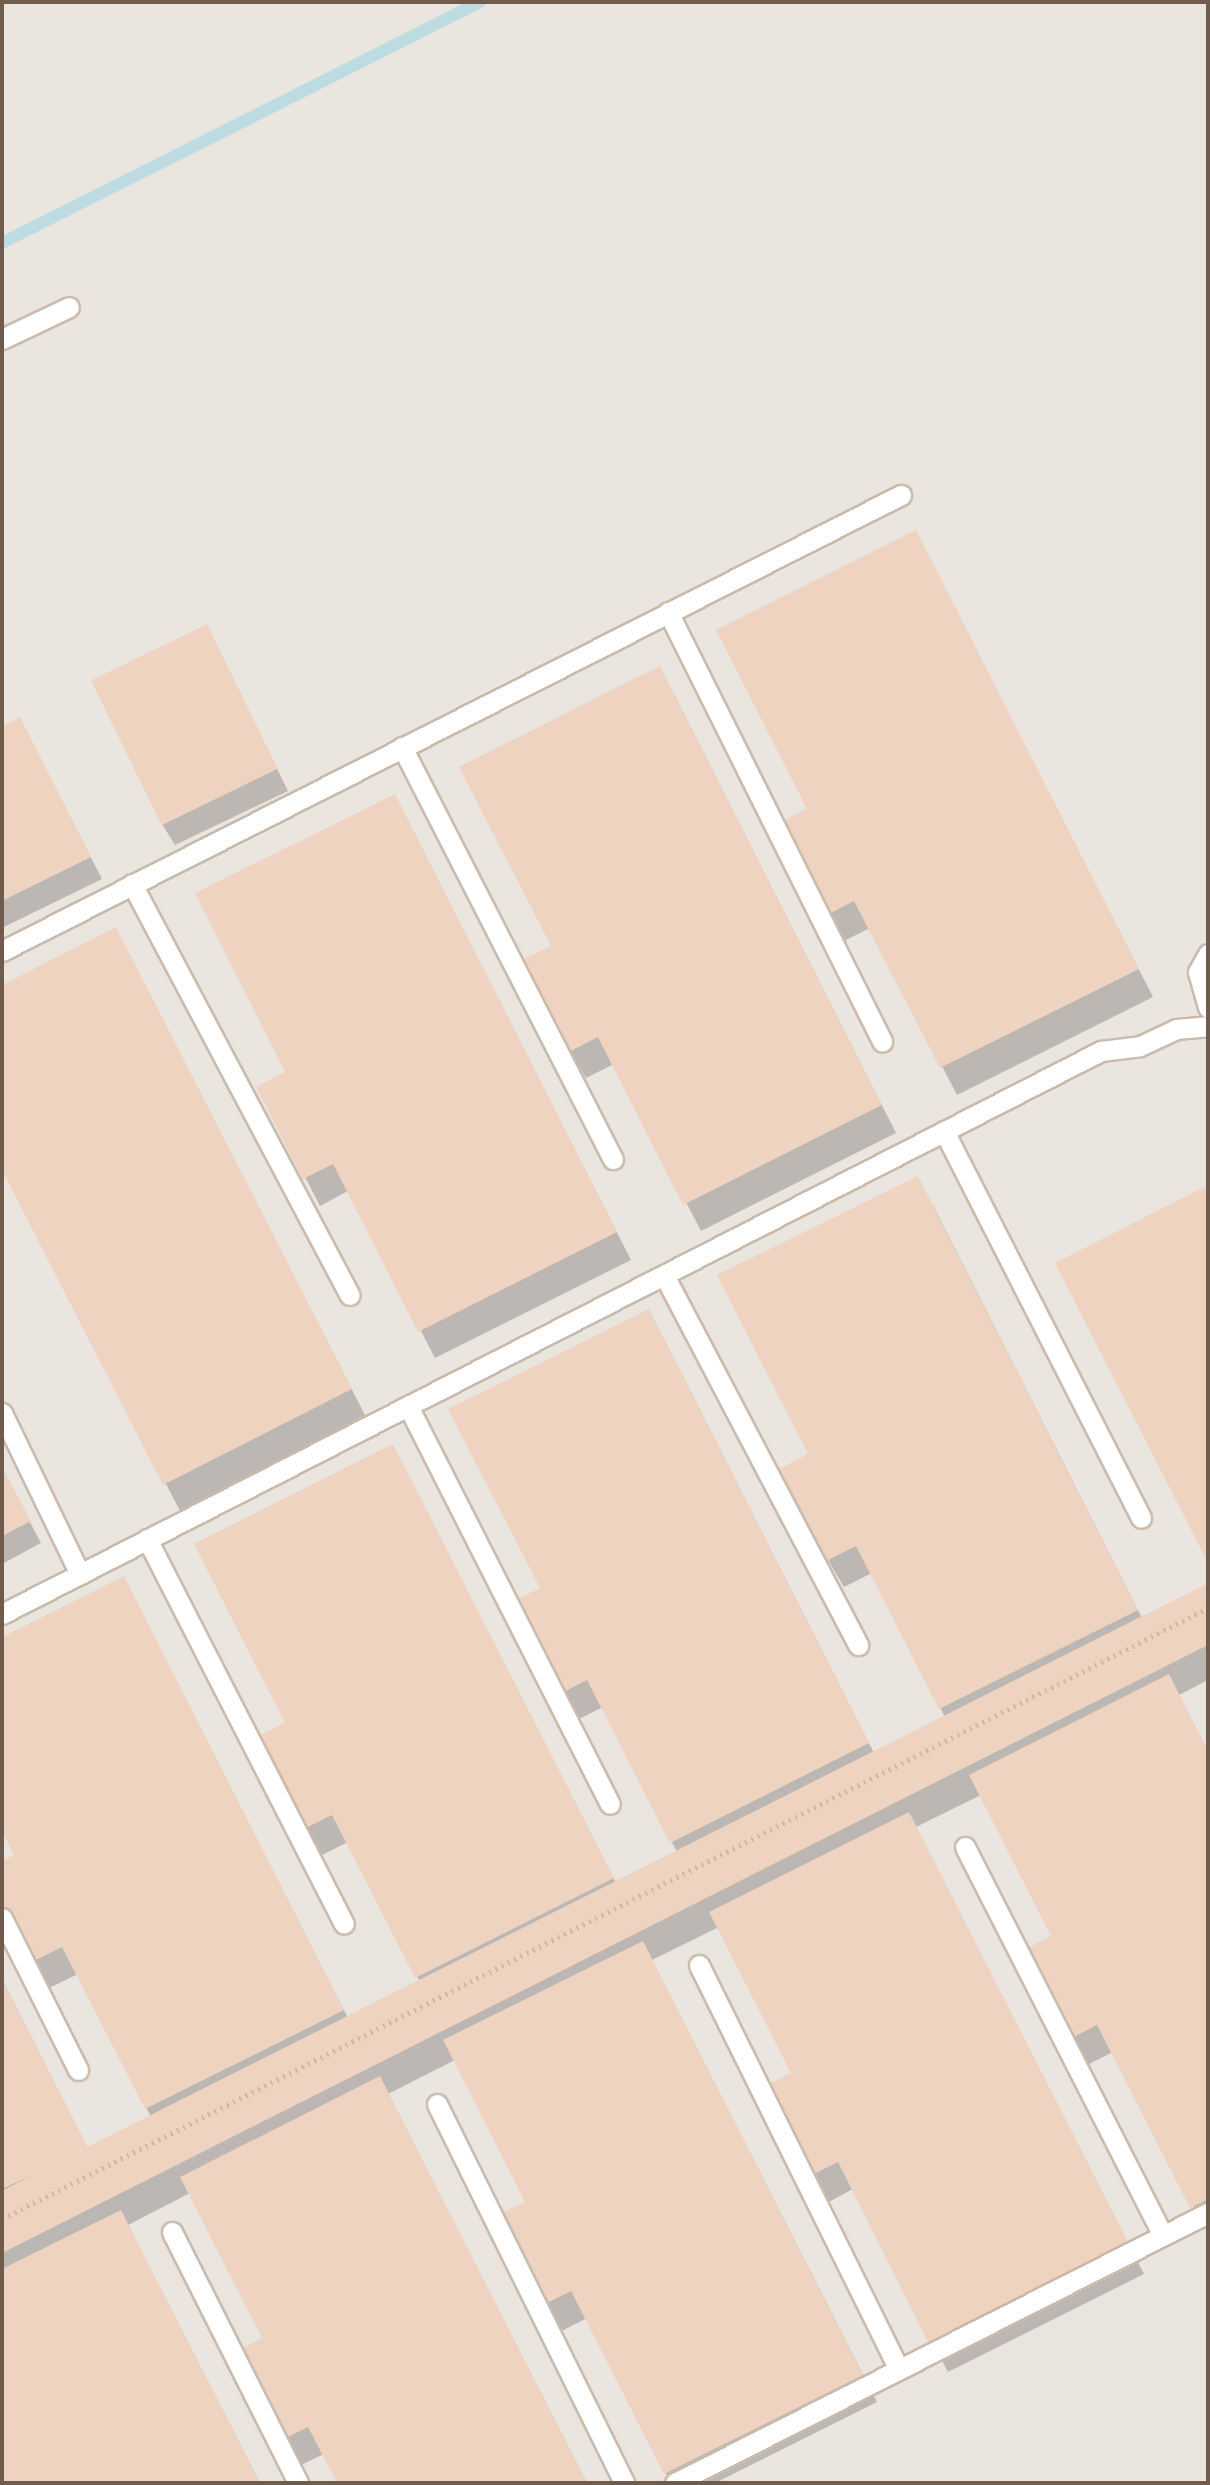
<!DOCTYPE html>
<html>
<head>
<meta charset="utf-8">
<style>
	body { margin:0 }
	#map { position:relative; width:1210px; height:2485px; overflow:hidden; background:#faf3e6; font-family:"Roboto Condensed",sans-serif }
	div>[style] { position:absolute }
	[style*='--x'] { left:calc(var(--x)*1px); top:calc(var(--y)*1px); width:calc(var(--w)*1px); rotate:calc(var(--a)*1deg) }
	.industrial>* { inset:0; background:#ebe5e0; transform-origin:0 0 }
	.shadow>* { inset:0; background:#0003 }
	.stream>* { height:12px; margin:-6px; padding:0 6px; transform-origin:6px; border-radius:6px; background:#bcdce2 }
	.building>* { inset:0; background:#edd3c0; transform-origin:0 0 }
	.path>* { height:4.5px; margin-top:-2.25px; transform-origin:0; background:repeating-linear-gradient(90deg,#d2b6a3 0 2px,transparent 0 7px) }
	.roads { filter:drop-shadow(2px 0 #cbbbad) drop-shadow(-2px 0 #cbbbad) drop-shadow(0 2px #cbbbad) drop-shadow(0 -2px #cbbbad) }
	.lane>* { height:19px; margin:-9.5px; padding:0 9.5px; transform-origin:9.5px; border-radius:9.5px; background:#fff }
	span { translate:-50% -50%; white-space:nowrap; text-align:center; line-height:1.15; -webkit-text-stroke:6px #fdf7ec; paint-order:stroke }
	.frame { position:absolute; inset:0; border:4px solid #715b4d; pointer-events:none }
</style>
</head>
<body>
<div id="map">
	<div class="industrial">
		<div style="left:2px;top:2px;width:1206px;height:2481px"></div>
	</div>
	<div class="shadow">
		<div style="clip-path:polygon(916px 533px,1153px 997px,957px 1095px,870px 928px,842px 942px,826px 915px)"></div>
		<div style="clip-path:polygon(218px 648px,288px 791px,175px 845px,162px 824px)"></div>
		<div style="clip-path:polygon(675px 696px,896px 1133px,701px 1231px,614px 1064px,586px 1078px,570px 1051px)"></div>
		<div style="clip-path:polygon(20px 719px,102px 879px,2px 928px,2px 728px)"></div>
		<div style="clip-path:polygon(409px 823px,631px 1260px,435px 1358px,348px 1191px,320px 1206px,259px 1087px,287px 1073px)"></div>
		<div style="clip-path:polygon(116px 929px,366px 1417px,180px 1511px,2px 1166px,2px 987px)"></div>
		<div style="clip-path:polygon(1208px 1187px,1208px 1559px,1057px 1263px)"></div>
		<div style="clip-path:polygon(933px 1205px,1142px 1618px,1208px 1585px,1208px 1680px,1179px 1695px,1208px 1751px,1208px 2234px,1113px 2052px,1085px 2066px,1069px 2039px,1054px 1937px,981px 1795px,916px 1827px,1144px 2274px,948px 2372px,853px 2189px,825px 2204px,809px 2177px,794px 2074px,719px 1927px,652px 1960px,877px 2402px,715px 2483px,671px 2483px,587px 2318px,558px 2333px,543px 2306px,527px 2203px,455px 2060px,388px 2094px,587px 2483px,339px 2483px,324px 2454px,295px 2468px,280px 2441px,265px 2338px,190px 2193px,128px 2225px,260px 2483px,2px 2483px,2px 1979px,88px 2149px,151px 2117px,78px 1974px,49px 1988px,2px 1897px,2px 1863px,17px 1855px,2px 1826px,2px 1639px,123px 1578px,348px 2018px,420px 1982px,348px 1842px,320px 1856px,304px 1829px,287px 1724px,393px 1446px,616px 1883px,677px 1852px,603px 1707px,575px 1721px,559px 1694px,542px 1589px,664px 1339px,874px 1753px,945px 1717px,872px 1573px,844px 1587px,828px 1560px,811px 1455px)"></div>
		<div style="clip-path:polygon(2px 1469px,41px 1543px,2px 1564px)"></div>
	</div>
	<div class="stream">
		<div style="--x:2;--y:243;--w:535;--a:-26.76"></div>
	</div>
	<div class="building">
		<div style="clip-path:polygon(916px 530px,1139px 969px,940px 1068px,854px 901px,825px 916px,778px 823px,807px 809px,716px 630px)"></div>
		<div style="left:207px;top:624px;width:161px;height:129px;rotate:64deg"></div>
		<div style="clip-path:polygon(660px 666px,882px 1105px,683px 1205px,598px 1037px,569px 1052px,522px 960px,551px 946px,459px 767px)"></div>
		<div style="clip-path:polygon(20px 717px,91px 857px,2px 901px,2px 726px)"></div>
		<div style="clip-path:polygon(395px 794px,617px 1232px,418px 1332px,333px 1164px,303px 1179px,256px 1087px,285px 1072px,195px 893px)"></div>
		<div style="clip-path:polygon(116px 927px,352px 1389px,163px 1485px,2px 1170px,2px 985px)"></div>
		<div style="clip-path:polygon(918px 1176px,1138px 1610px,939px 1709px,856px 1546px,826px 1561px,779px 1469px,808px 1454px,717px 1275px)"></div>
		<div style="clip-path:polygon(1208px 1185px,1208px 1563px,1055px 1263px)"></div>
		<div style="clip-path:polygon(649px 1309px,869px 1743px,670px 1843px,587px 1680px,558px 1695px,511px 1602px,540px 1588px,448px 1409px)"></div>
		<div style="clip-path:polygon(393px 1444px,614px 1878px,415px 1978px,332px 1815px,302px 1830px,256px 1737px,285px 1723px,194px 1544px)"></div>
		<div style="clip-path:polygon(2px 1467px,31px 1521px,2px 1536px)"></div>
		<div style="clip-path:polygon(124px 1576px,344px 2010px,145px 2109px,62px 1947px,32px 1962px,2px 1901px,2px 1861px,14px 1855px,2px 1830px,2px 1637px)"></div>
		<div style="clip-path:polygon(1208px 1583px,1208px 1645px,2px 2253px,2px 2191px,32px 2175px,2px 2189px,2px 1979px,87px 2147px)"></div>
		<div style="clip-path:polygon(1169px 1674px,1208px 1751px,1208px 2199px,1190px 2208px,1097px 2025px,1068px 2040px,1022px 1951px,1051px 1936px,969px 1775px)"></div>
		<div style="clip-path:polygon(909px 1812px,1130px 2246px,930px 2346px,838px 2162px,808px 2177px,763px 2087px,791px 2073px,709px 1912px)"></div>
		<div style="clip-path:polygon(643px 1941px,863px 2375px,664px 2474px,571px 2291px,541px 2306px,495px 2216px,525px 2202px,443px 2040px)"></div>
		<div style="clip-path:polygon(380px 2076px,587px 2483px,337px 2483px,308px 2427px,278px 2442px,233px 2353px,262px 2338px,180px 2177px)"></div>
		<div style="clip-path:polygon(121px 2210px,260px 2483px,2px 2483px,2px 2269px)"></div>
	</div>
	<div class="path">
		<div style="--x:2;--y:2219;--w:1352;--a:-26.87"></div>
	</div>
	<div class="roads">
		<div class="lane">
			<div style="--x:2;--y:339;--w:74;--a:-25.5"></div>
			<div style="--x:668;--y:612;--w:480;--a:63.5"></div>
			<div style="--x:402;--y:747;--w:463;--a:62.9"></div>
			<div style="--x:132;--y:884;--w:465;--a:62.1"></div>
			<div style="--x:2;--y:951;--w:1008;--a:-26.9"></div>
			<div style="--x:1208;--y:954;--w:21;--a:119"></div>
			<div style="--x:1198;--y:972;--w:37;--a:74"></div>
			<div style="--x:944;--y:1131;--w:434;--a:63"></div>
			<div style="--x:664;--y:1275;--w:418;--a:62.3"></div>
			<div style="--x:408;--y:1406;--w:446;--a:63.1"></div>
			<div style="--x:2;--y:1413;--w:179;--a:64.2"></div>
			<div style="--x:147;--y:1539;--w:432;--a:62.9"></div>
			<div style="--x:2;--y:1614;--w:1235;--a:-27.13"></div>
			<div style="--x:1101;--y:1051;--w:39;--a:-7"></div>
			<div style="--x:1140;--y:1046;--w:40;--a:-25"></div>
			<div style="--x:1176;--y:1029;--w:32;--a:-5"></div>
			<div style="--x:965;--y:1847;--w:436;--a:63"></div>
			<div style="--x:2;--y:1918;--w:170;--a:63.4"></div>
			<div style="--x:699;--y:1965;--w:451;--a:63.7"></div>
			<div style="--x:437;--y:2104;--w:423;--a:63.7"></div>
			<div style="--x:172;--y:2232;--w:281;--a:63.3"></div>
			<div style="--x:675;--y:2483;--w:597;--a:-26.87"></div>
		</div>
	</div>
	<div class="frame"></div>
</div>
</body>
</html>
